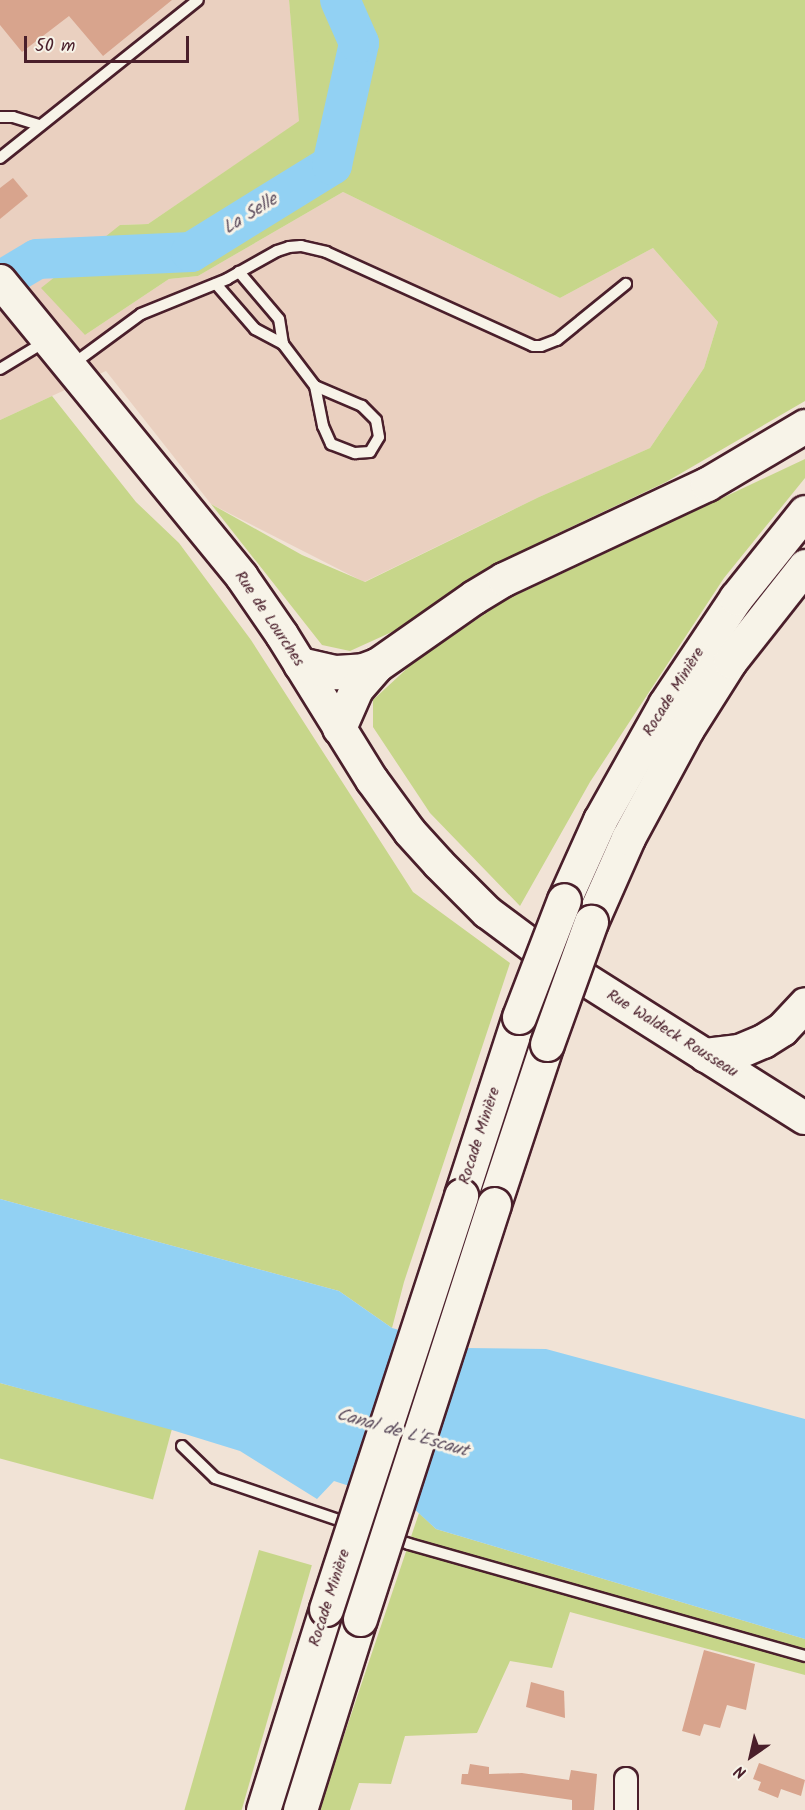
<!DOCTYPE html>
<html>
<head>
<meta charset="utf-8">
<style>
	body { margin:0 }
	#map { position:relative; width:805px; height:1810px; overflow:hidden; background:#f1e3d6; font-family:Kalam,sans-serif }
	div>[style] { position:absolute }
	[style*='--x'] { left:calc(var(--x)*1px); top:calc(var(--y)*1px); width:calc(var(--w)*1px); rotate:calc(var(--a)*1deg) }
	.built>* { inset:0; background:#ead0c0 }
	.green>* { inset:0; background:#c7d68a; transform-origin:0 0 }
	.water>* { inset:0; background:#92d1f3 }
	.river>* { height:40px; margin:-20px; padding:0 20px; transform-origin:20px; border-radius:20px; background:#92d1f3 }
	.building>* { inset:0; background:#d8a48d }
	.roads { filter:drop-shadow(2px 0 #4a1f2b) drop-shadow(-2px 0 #4a1f2b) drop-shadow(0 2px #4a1f2b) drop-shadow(0 -2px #4a1f2b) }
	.lane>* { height:10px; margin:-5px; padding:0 5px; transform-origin:5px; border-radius:5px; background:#f7f3e8 }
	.street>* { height:22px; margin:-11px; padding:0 11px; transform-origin:11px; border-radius:11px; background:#f7f3e8 }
	.secondary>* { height:32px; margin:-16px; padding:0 16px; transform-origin:16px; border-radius:16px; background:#f7f3e8 }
	.highway>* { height:33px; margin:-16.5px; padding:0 16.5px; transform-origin:16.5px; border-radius:16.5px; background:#f7f3e8 }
	.bridges { filter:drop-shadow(2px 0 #4a1f2b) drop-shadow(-2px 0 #4a1f2b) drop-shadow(0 2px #4a1f2b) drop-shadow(0 -2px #4a1f2b) }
	.highway-bridge>* { height:33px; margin:-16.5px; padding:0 16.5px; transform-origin:16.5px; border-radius:16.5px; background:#f7f3e8 }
	span { translate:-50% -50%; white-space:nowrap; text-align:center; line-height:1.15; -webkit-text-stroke:6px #f7f3e8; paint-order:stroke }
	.street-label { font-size:16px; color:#4a1f2b }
	.water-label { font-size:18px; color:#5c4c5d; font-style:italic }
	.north { position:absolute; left:721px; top:1726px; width:60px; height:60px; -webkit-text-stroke:4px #f7f3e8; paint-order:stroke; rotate:214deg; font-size:16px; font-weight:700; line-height:24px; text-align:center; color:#4a1f2b }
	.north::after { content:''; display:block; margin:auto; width:21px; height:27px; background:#4a1f2b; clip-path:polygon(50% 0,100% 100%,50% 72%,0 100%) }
	.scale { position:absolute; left:24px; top:36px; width:165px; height:27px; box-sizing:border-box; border:3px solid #4a1f2b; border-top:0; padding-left:8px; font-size:18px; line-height:21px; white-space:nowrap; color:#4a1f2b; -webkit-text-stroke:4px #f7f3e8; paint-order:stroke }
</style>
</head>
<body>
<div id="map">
	<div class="built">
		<div style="clip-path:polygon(0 0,289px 0,300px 121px,148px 224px,120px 225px,85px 335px,169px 279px,198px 276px,343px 192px,560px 298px,653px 248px,718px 322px,704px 368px,650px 448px,539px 497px,364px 582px,211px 504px,106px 371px,0 420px)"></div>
	</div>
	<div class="green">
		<div style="clip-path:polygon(289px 0,805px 0,805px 401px,666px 482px,552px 536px,416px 621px,350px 651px,322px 645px,211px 504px,302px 555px,365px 582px,539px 497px,650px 448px,704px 368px,718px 322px,653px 248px,560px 298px,343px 192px,198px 276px,169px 279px,85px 335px,41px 288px,120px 225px,148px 224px,299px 121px)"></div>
		<div style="clip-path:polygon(52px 396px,136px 502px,179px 543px,251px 640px,413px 892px,510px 963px,404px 1282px,392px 1328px,339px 1291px,0 1199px,0 420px)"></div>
		<div style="clip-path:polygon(805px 459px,805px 478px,724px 578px,590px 782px,520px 906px,430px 813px,373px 727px,373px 700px,414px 662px,504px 601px)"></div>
		<div style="left:0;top:1383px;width:178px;height:73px;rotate:15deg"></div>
		<div style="clip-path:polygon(419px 1513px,436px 1529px,805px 1639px,805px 1675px,570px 1612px,552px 1668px,510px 1661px,477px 1733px,405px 1736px,391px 1784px,359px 1783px,350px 1810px,319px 1810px)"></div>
		<div style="left:259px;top:1550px;width:55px;height:274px;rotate:16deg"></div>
	</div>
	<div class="water">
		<div style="clip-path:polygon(0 1199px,339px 1291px,392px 1328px,466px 1348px,546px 1349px,805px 1419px,805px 1639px,436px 1529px,411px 1506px,334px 1481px,317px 1499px,240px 1451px,172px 1430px,0 1383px)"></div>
	</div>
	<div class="river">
		<div style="--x:0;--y:281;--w:43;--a:-30.7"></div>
		<div style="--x:37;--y:259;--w:154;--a:-2.6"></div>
		<div style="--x:191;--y:252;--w:166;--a:-31.7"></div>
		<div style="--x:332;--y:165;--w:125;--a:-77.5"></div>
		<div style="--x:359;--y:43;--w:47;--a:-113.8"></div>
	</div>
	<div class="building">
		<div style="clip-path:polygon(0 0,172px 0,103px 56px,69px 16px,22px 52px,0 25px)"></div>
		<div style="clip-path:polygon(13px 178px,28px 196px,0 219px,0 188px)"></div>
		<div style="clip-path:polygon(704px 1650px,755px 1664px,746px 1710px,727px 1705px,720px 1728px,704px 1724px,700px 1736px,682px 1731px)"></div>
		<div style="clip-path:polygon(531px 1682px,564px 1691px,565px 1718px,526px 1707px)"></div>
		<div style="clip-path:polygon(759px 1763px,805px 1780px,801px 1796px,781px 1789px,778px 1798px,758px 1790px,761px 1782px,753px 1779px)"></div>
		<div style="clip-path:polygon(470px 1764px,489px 1767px,489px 1774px,522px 1773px,569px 1780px,571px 1770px,597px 1774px,594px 1810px,572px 1810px,572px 1800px,461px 1784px,462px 1774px,468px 1774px)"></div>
	</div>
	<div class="roads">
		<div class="lane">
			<div style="--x:0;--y:117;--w:13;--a:0"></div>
			<div style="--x:13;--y:117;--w:28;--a:17"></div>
			<div style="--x:0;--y:158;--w:253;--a:-38.6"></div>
			<div style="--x:216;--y:284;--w:60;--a:49.1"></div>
			<div style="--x:255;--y:329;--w:32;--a:28"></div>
			<div style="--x:283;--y:344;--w:25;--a:-99"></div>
			<div style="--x:279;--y:319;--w:62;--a:-130.4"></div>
			<div style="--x:283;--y:344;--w:53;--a:52.7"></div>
			<div style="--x:315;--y:386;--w:41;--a:78.7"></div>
			<div style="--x:323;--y:426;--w:20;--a:66"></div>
			<div style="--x:331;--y:444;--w:26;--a:21"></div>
			<div style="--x:355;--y:453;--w:15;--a:-4"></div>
			<div style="--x:370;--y:452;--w:17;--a:-59"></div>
			<div style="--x:379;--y:437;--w:17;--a:-100"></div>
			<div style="--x:376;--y:420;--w:20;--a:-135"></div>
			<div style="--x:362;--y:406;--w:51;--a:-156.9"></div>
			<div style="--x:73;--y:364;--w:84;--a:-36.3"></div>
			<div style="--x:141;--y:314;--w:93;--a:-22.1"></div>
			<div style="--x:227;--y:279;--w:57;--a:-29.2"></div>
			<div style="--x:277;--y:251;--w:13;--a:-18"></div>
			<div style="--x:289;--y:247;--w:12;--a:-5"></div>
			<div style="--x:301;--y:246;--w:26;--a:13"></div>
			<div style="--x:326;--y:252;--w:227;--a:24.4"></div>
			<div style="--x:533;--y:346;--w:8;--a:0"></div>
			<div style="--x:541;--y:346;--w:17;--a:-21"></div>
			<div style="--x:557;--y:340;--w:89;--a:-39.1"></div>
			<div style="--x:0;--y:369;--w:54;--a:-31.3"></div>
			<div style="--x:182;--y:1446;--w:46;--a:44.1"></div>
			<div style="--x:215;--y:1478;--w:205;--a:18.8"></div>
			<div style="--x:409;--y:1544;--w:412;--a:15.8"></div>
		</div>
		<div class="street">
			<div style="--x:626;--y:1779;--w:31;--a:90"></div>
		</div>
		<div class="secondary">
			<div style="--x:0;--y:281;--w:382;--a:50.7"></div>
			<div style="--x:242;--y:577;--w:70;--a:55.4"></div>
			<div style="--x:282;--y:635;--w:171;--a:58.2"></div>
			<div style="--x:372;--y:780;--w:64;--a:53.8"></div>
			<div style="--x:410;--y:832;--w:43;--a:47.8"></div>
			<div style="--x:439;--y:864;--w:68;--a:45"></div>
			<div style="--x:487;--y:912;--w:59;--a:36.7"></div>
			<div style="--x:534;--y:947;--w:320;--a:32.3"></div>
		</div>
		<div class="highway">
			<div style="--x:300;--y:664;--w:37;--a:13"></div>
			<div style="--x:336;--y:672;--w:27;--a:-4"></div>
			<div style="--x:363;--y:670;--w:15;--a:-20"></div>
			<div style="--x:339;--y:728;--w:43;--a:-66.4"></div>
			<div style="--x:356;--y:689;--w:32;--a:-49"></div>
			<div style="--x:377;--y:665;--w:118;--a:-35"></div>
			<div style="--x:474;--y:597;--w:35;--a:-31"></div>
			<div style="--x:504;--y:579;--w:224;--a:-25.1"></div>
			<div style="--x:707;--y:484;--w:114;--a:-30.6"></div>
			<div style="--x:564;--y:900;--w:88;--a:-65.8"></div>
			<div style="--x:600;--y:820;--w:133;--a:-60.7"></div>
			<div style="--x:665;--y:704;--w:128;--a:-56.2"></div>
			<div style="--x:736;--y:598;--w:110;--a:-51.3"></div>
			<div style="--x:591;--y:922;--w:92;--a:-66.2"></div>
			<div style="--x:628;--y:838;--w:124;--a:-61.6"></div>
			<div style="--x:687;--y:729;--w:80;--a:-57.7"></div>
			<div style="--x:730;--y:661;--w:121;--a:-51.7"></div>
			<div style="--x:705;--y:1055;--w:34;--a:-7"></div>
			<div style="--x:739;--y:1051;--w:26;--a:-23"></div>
			<div style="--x:763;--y:1041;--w:22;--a:-32"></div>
			<div style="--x:782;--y:1029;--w:34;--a:-47"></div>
			<div style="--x:461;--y:1195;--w:187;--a:-72"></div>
			<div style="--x:494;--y:1204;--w:169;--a:-71.7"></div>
			<div style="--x:263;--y:1810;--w:211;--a:-72.6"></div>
			<div style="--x:300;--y:1810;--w:200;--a:-72.6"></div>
		</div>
	</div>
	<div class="bridges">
		<div class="highway-bridge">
			<div style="--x:519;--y:1017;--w:125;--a:-69"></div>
			<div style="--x:547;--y:1044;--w:130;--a:-70.2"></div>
			<div style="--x:326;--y:1609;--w:435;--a:-71.9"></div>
			<div style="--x:360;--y:1619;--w:436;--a:-72.1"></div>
		</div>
	</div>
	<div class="street-label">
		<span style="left:269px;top:619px;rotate:56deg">Rue de Lourches</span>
		<span style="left:674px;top:692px;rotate:-58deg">Rocade Minière</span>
		<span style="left:672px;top:1034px;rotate:32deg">Rue Waldeck Rousseau</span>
		<span style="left:480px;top:1136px;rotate:-72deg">Rocade Minière</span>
		<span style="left:330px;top:1598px;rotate:-72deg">Rocade Minière</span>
	</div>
	<div class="water-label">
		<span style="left:251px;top:215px;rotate:-32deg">La Selle</span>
		<span style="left:402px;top:1434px;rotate:16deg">Canal de L'Escaut</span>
	</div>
	<div class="north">N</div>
	<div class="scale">50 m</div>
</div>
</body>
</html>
